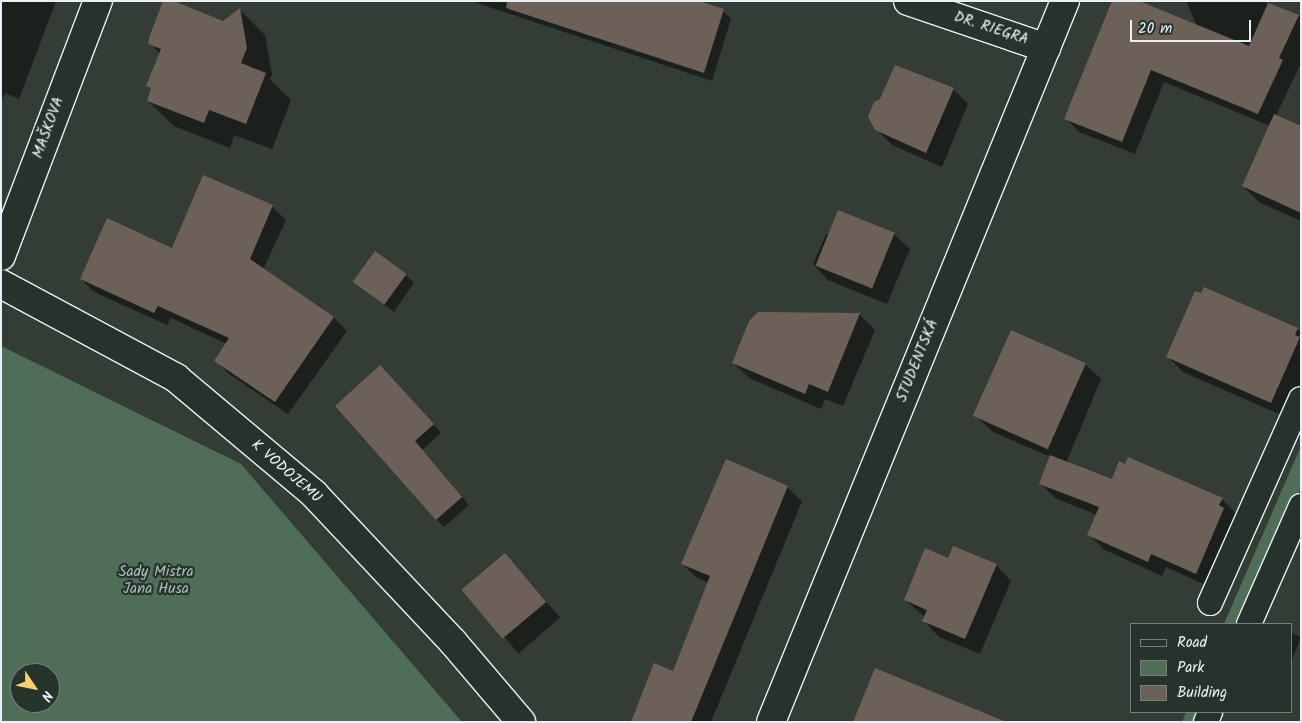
<!DOCTYPE html>
<html>
<head>
<meta charset="utf-8">
<style>
	body { margin:0 }
	#map { position:relative; width:1302px; height:723px; overflow:hidden; background:#343c36; font-family:Kalam,sans-serif }
	div>[style] { position:absolute }
	[style*='--x'] { left:calc(var(--x)*1px); top:calc(var(--y)*1px); width:calc(var(--w)*1px); rotate:calc(var(--a)*1deg) }
	.green>* { inset:0; background:#4e6e58 }
	.shadow>* { inset:0; background:#0007; transform-origin:0 0 }
	.building>* { inset:0; background:#6c6059; transform-origin:0 0 }
	.roads { filter:drop-shadow(1px 0 #e8f1f8) drop-shadow(-1px 0 #e8f1f8) drop-shadow(0 1px #e8f1f8) drop-shadow(0 -1px #e8f1f8) }
	.service>* { height:24px; margin:-12px; padding:0 12px; transform-origin:12px; border-radius:12px; background:#26332d }
	.minor>* { height:28px; margin:-14px; padding:0 14px; transform-origin:14px; border-radius:14px; background:#26332d }
	span { translate:-50% -50%; white-space:nowrap; text-align:center; line-height:1.15; -webkit-text-stroke:4.5px #26332d; paint-order:stroke }
	.street-label { font-size:15px; color:#e8f1f8 }
	.park-label { font-size:15px; color:#aabdb8 }
	.frame { position:absolute; inset:0; border:2px solid #e8f1f8; pointer-events:none }
	.legend { position:absolute; left:1130px; top:623px; width:162px; height:90px; box-sizing:border-box; background:#26332d; border:1px solid #747f7e; margin:0; padding:6px 9px; list-style:none; font-size:15px; color:#e8f1f8 }
	.legend li { display:flex; align-items:center; gap:10px; height:25px }
	.legend b { width:25px; border:1px solid #747f7e }
	.north { position:absolute; left:10px; top:663px; width:50px; height:50px; box-sizing:border-box; background:#26332d; border:1px solid #747f7e; border-radius:50%; rotate:124deg; font-size:14px; font-weight:700; line-height:20px; text-align:center; color:#e8f1f8 }
	.north::after { content:''; display:block; margin:auto; width:18px; height:22px; background:#ffd166; clip-path:polygon(50% 0,100% 100%,50% 72%,0 100%) }
	.scale { position:absolute; left:1130px; top:20px; width:121px; height:22px; box-sizing:border-box; border:2px solid #e8f1f8; border-top:0; padding-left:6px; font-size:15px; line-height:18px; white-space:nowrap; color:#e8f1f8; -webkit-text-stroke:4px #26332d; paint-order:stroke }
</style>
</head>
<body>
<div id="map">
	<div class="green">
		<div style="clip-path:polygon(evenodd,1px 346px,241px 464px,462px 722px,1px 722px,1px 346px,20px 673px,50px 673px,50px 703px,20px 703px,20px 673px)"></div>
		<div style="clip-path:polygon(1301px 446px,1301px 487px,1240px 624px,1224px 624px)"></div>
		<div style="clip-path:polygon(1186px 712px,1202px 712px,1198px 722px,1182px 722px)"></div>
	</div>
	<div class="shadow">
		<div style="clip-path:polygon(1px 1px,56px 1px,19px 99px,5px 93px,1px 102px)"></div>
		<div style="clip-path:polygon(471px 1px,694px 1px,723px 11px,731px 19px,712px 81px)"></div>
		<div style="clip-path:polygon(1186px 1px,1261px 1px,1301px 17px,1301px 63px,1276px 116px,1301px 127px,1301px 221px,1259px 202px,1243px 186px,1270px 126px,1164px 82px,1135px 154px,1079px 132px,1066px 118px,1197px 26px)"></div>
		<div style="clip-path:polygon(240px 10px,265px 35px,272px 74px,270px 79px,291px 100px,272px 149px,234px 135px,230px 148px,174px 126px,148px 101px,152px 90px,148px 85px,160px 54px,150px 43px,224px 23px)"></div>
		<div style="clip-path:polygon(953px 89px,968px 104px,942px 167px,892px 145px,876px 129px)"></div>
		<div style="clip-path:polygon(203px 176px,273px 207px,286px 220px,263px 270px,334px 318px,347px 331px,288px 414px,229px 374px,216px 361px,227px 344px,171px 318px,167px 325px,94px 292px,81px 279px,173px 250px)"></div>
		<div style="clip-path:polygon(826px 234px,894px 234px,910px 249px,887px 304px,828px 280px,813px 264px)"></div>
		<div style="clip-path:polygon(406px 275px,414px 283px,394px 312px,355px 283px)"></div>
		<div style="clip-path:polygon(759px 313px,860px 315px,875px 330px,843px 406px,825px 399px,821px 409px,749px 378px,733px 363px)"></div>
		<div style="clip-path:polygon(1297px 329px,1301px 332px,1301px 385px,1286px 417px,1183px 372px,1168px 357px)"></div>
		<div style="clip-path:polygon(1085px 364px,1101px 379px,1066px 463px,1112px 480px,1222px 499px,1236px 514px,1234px 519px,1238px 523px,1210px 587px,1166px 567px,1162px 576px,1103px 549px,1089px 534px,1097px 515px,1055px 498px,1041px 484px,1051px 457px,993px 432px,977px 417px)"></div>
		<div style="clip-path:polygon(388px 375px,441px 433px,422px 450px,469px 505px,444px 527px,436px 519px)"></div>
		<div style="clip-path:polygon(787px 487px,802px 501px,711px 722px,633px 722px,673px 672px,708px 582px,697px 578px,683px 564px)"></div>
		<div style="left:505px;top:554px;width:84px;height:55px;rotate:49deg"></div>
		<div style="clip-path:polygon(949px 559px,996px 565px,1011px 581px,980px 654px,939px 637px,924px 621px,925px 617px,905px 600px)"></div>
		<div style="left:1291px;top:633px;width:11px;height:71px;rotate:22deg"></div>
	</div>
	<div class="building">
		<div style="clip-path:polygon(163px 1px,174px 1px,223px 21px,240px 8px,247px 48px,241px 63px,266px 73px,246px 124px,209px 110px,204px 123px,147px 101px,151px 88px,146px 86px,161px 49px,148px 44px,150px 35px)"></div>
		<div style="clip-path:polygon(507px 1px,699px 1px,724px 9px,704px 73px,506px 8px)"></div>
		<div style="clip-path:polygon(1112px 1px,1139px 1px,1249px 46px,1268px 3px,1299px 15px,1279px 58px,1283px 60px,1258px 114px,1151px 70px,1122px 142px,1064px 119px)"></div>
		<div style="clip-path:polygon(895px 65px,954px 88px,926px 153px,875px 130px,868px 117px,874px 102px,880px 99px)"></div>
		<div style="clip-path:polygon(1274px 114px,1301px 126px,1301px 213px,1242px 186px)"></div>
		<div style="clip-path:polygon(203px 175px,273px 205px,250px 259px,334px 317px,275px 402px,214px 361px,229px 338px,158px 306px,154px 313px,80px 279px,107px 218px,172px 248px)"></div>
		<div style="left:838px;top:210px;width:61px;height:60px;rotate:22deg"></div>
		<div style="left:375px;top:251px;width:39px;height:38px;rotate:36deg"></div>
		<div style="clip-path:polygon(1204px 287px,1298px 328px,1295px 335px,1300px 337px,1271px 403px,1166px 357px,1195px 291px,1201px 293px)"></div>
		<div style="clip-path:polygon(758px 312px,860px 313px,828px 392px,809px 384px,805px 394px,732px 363px,749px 321px)"></div>
		<div style="left:1011px;top:330px;width:82px;height:94px;rotate:24deg"></div>
		<div style="clip-path:polygon(380px 365px,434px 424px,415px 441px,462px 497px,436px 520px,335px 406px)"></div>
		<div style="clip-path:polygon(1050px 455px,1112px 479px,1119px 461px,1125px 464px,1128px 457px,1223px 498px,1219px 505px,1224px 508px,1196px 574px,1151px 554px,1148px 562px,1087px 535px,1099px 507px,1039px 484px)"></div>
		<div style="clip-path:polygon(726px 459px,788px 486px,691px 722px,631px 722px,654px 663px,673px 671px,710px 576px,681px 564px)"></div>
		<div style="clip-path:polygon(953px 546px,997px 564px,965px 639px,922px 621px,927px 610px,904px 600px,925px 548px,948px 558px)"></div>
		<div style="left:505px;top:553px;width:64px;height:57px;rotate:50deg"></div>
		<div style="clip-path:polygon(875px 668px,1004px 721px,1004px 722px,853px 722px)"></div>
	</div>
	<div class="roads">
		<div class="service">
			<div style="--x:1210;--y:603;--w:223;--a:-66"></div>
			<div style="--x:1249;--y:624;--w:129;--a:-66.2"></div>
			<div style="--x:1206;--y:722;--w:11;--a:-68"></div>
		</div>
		<div class="minor">
			<div style="--x:908;--y:1;--w:146;--a:18.8"></div>
			<div style="--x:1;--y:256;--w:273;--a:-69.2"></div>
			<div style="--x:1;--y:284;--w:199;--a:28.2"></div>
			<div style="--x:176;--y:378;--w:180;--a:40"></div>
			<div style="--x:314;--y:494;--w:203;--a:46.8"></div>
			<div style="--x:453;--y:642;--w:105;--a:49.6"></div>
			<div style="--x:771;--y:722;--w:779;--a:-67.82"></div>
		</div>
	</div>
	<div class="street-label">
		<span style="left:991px;top:29px;rotate:18deg">DR. RIEGRA</span>
		<span style="left:49px;top:128px;rotate:-70deg">MAŠKOVA</span>
		<span style="left:918px;top:361px;rotate:-68deg">STUDENTSKÁ</span>
		<span style="left:286px;top:472px;rotate:41deg">K VODOJEMU</span>
	</div>
	<div class="park-label">
		<span style="left:156px;top:581px">Sady Mistra<br>Jana Husa</span>
	</div>
	<div class="frame"></div>
	<ul class="legend">
	<li><b style="height:6px;background:#26332d"></b>Road</li>
	<li><b style="height:14px;background:#4e6e58"></b>Park</li>
	<li><b style="height:14px;background:#6c6059"></b>Building</li>
	</ul>
	<div class="north">N</div>
	<div class="scale">20 m</div>
</div>
</body>
</html>
